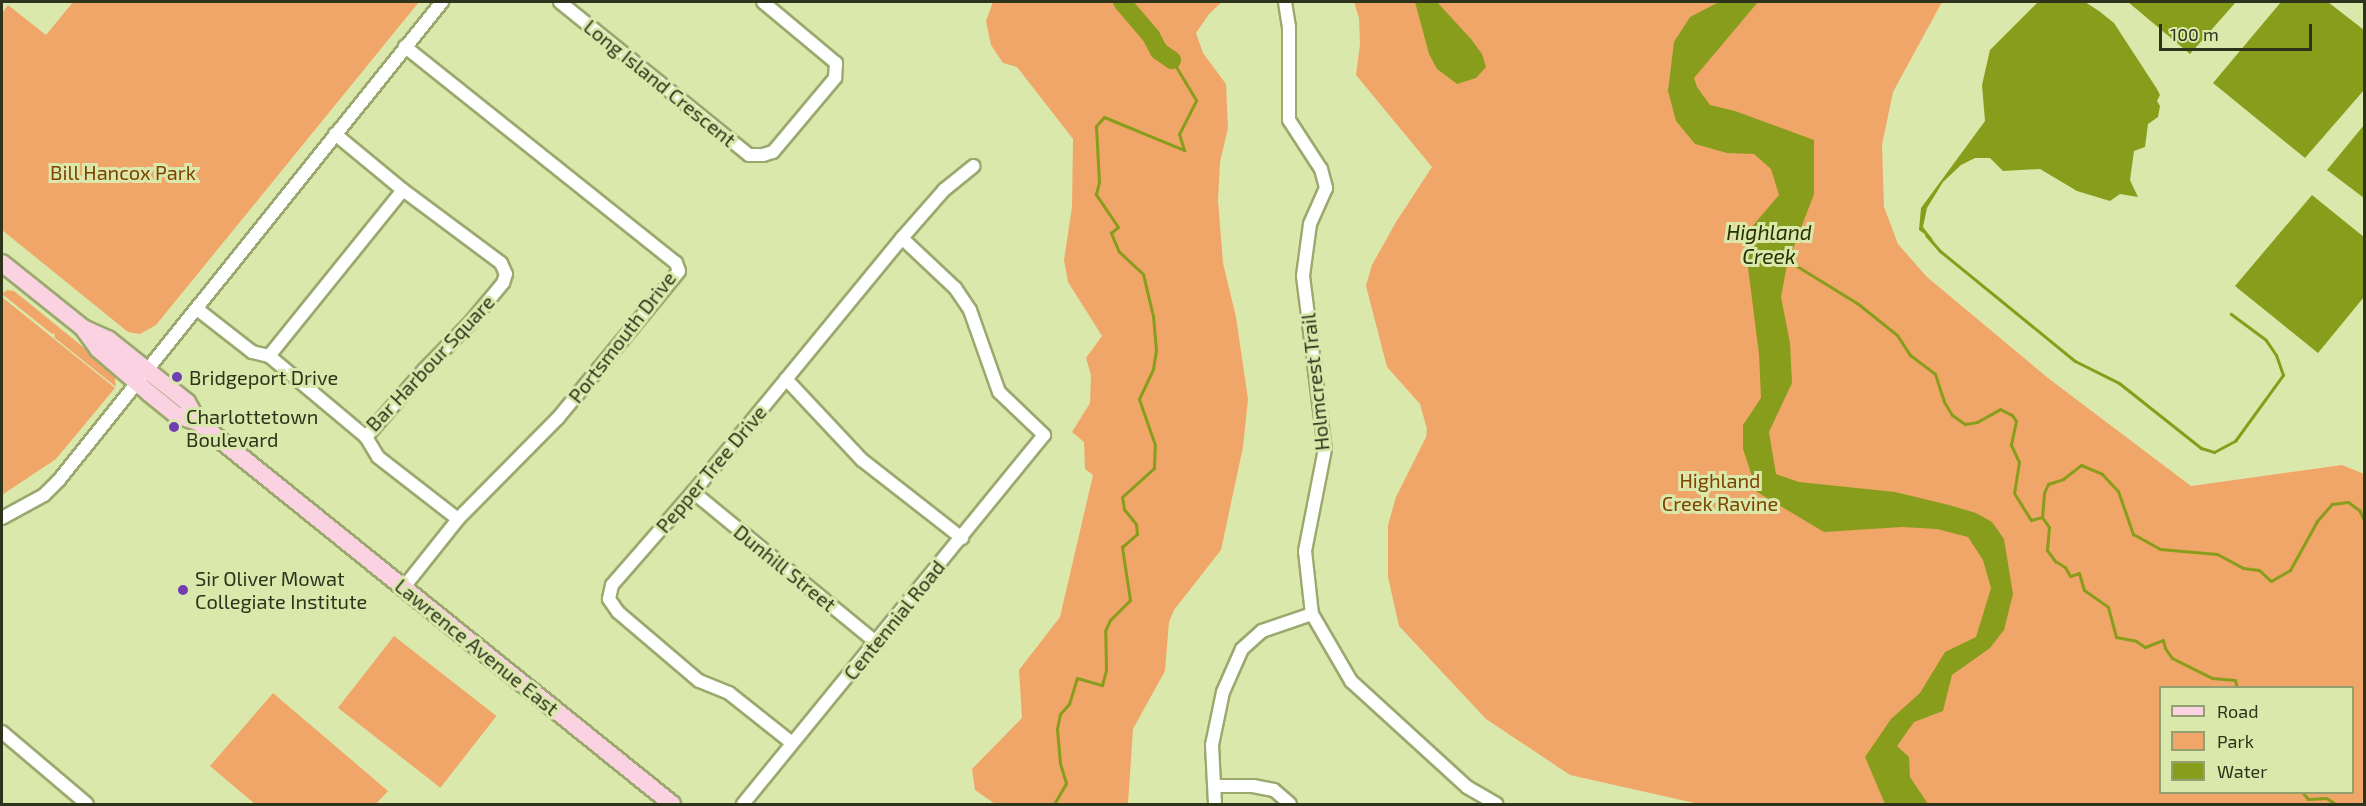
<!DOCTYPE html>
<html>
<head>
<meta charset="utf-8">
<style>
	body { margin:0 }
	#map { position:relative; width:2366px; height:806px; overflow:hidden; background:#dae9ab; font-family:"Exo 2",sans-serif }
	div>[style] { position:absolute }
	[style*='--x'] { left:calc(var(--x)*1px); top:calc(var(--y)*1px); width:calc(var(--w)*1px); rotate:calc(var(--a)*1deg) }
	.green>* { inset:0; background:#f1a669; transform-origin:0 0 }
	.water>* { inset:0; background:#889d1b }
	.stream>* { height:3px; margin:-1.5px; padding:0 1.5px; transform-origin:1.5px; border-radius:1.5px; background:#889d1b }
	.river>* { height:18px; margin:-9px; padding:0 9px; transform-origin:9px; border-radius:9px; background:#889d1b }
	.roads { filter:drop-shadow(2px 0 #9ba96e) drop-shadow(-2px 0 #9ba96e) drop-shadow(0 2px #9ba96e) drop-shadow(0 -2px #9ba96e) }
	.street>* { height:12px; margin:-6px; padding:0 6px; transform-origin:6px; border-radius:6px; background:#fff }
	.secondary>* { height:16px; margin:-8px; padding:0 8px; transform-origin:8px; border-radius:8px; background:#fbd2e2 }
	.dots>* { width:16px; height:16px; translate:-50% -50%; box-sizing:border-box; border:3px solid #dae9ab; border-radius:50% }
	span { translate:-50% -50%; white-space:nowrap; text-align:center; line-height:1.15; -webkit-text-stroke:6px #dae9ab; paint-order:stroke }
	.street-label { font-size:20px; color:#2e331b }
	.park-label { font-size:20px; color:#7e4300 }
	.poi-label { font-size:20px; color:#2e331b }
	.left { translate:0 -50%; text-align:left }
	.water-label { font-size:21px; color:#283100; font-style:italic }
	.frame { position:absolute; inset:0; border:3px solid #2e331b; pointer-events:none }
	.legend { position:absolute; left:2159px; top:686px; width:195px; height:108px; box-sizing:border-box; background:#dae9ab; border:2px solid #95a071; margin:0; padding:8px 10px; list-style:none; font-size:18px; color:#2e331b }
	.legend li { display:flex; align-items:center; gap:12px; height:30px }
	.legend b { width:30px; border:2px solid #95a071 }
	.scale { position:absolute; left:2159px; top:24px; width:153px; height:27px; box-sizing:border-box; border:3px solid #2e331b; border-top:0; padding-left:8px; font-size:18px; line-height:21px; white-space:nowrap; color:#2e331b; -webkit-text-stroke:4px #dae9ab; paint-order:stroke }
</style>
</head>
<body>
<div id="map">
	<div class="green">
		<div style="clip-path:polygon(73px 2px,419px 2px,156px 325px,140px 334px,128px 332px,2px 230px,2px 13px,8px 5px,46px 35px)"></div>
		<div style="clip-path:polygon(993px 2px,1222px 2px,1209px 14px,1196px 33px,1203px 53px,1226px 84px,1228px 128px,1220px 162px,1218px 200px,1223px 263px,1236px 317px,1248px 399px,1243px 447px,1221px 550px,1174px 610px,1169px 622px,1165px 671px,1133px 729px,1128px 804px,995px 804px,975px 790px,972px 769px,1022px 718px,1019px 670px,1060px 617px,1093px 475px,1085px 469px,1084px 442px,1072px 432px,1090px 403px,1091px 375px,1086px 358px,1102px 336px,1068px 282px,1064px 260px,1072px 207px,1073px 139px,1017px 67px,1003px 63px,991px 45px,986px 21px)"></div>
		<div style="clip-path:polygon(evenodd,1354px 2px,1942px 2px,1893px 92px,1882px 145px,1884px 207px,1898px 244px,1927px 277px,2048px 378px,2191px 486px,2342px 465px,2364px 474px,2364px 804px,1699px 804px,1570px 775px,1486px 719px,1399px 626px,1388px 577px,1388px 525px,1396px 497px,1426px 437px,1427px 429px,1420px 404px,1387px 367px,1366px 286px,1372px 265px,1396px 222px,1432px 167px,1356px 75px,1360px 44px,1359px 18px,1354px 2px,2160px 688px,2352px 688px,2352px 792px,2160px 792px,2160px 688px)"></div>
		<div style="clip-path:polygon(7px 290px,14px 291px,114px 372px,116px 387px,55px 338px,54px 333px,52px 334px,2px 294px)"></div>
		<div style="clip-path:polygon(2px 297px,115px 388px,56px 459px,2px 495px)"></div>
		<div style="left:394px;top:636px;width:130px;height:91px;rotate:38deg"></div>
		<div style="clip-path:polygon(273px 693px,388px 791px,376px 804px,255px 804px,210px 766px)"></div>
	</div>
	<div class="water">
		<div style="clip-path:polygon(1415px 2px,1437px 2px,1471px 39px,1482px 54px,1486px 67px,1476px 78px,1457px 84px,1437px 69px,1429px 54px)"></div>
		<div style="clip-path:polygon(1719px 2px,1758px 2px,1694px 78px,1697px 87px,1710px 105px,1735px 111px,1814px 140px,1814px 194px,1787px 265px,1781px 297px,1790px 343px,1792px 383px,1769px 432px,1776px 474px,1799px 482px,1895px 492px,1949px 505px,1976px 513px,1992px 522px,2004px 539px,2013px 594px,2004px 630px,1990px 648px,1952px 675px,1943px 711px,1914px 722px,1897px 746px,1909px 757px,1910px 777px,1928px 804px,1885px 804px,1865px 757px,1891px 719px,1920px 693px,1945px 652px,1976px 637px,1991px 588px,1983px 560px,1968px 537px,1937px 529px,1902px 527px,1824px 532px,1757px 492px,1743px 449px,1743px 425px,1761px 398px,1759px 354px,1744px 236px,1779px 195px,1771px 169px,1754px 154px,1727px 153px,1695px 144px,1676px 121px,1668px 91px,1674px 42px,1690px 17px)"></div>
		<div style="clip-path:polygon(2038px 2px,2085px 2px,2099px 11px,2114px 23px,2157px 89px,2160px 95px,2157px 101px,2160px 106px,2158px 117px,2148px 124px,2145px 147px,2134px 151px,2130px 180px,2138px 197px,2120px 194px,2110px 201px,2077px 191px,2040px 169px,2003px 171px,1990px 158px,1975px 158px,1961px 165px,1943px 182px,1927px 208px,1923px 227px,1934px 241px,1919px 230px,1921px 208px,1985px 121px,1982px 85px,1990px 50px)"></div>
		<div style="clip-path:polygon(2128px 2px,2236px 2px,2190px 54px)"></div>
		<div style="clip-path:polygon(2281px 2px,2328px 2px,2364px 30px,2364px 90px,2305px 158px,2213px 83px)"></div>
		<div style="clip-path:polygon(2364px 125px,2364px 198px,2327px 170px)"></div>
		<div style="clip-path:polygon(2312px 195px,2364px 237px,2364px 297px,2318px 353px,2235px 286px)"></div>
	</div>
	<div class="stream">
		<div style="--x:1926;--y:235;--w:21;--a:49"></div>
		<div style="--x:1940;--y:251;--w:174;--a:39.2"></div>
		<div style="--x:2075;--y:361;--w:49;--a:26.6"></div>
		<div style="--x:2119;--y:383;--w:105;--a:38.4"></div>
		<div style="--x:2201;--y:448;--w:14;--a:17"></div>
		<div style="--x:2214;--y:452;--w:24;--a:-28"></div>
		<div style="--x:2235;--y:441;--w:82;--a:-54"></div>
		<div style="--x:2283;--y:375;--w:21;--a:-109"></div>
		<div style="--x:2276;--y:355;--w:18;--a:-124"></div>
		<div style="--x:2266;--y:340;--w:44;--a:-143.4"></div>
		<div style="--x:1787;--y:260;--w:82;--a:31.6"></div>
		<div style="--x:1857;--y:303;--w:51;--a:38.7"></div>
		<div style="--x:1897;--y:335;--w:24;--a:57"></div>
		<div style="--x:1910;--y:355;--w:31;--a:37"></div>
		<div style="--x:1935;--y:374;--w:29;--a:72"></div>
		<div style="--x:1944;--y:402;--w:15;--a:58"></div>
		<div style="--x:1952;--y:415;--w:16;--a:35"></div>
		<div style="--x:1965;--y:424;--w:12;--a:-9"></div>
		<div style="--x:1977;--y:422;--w:26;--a:-29"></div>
		<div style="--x:2000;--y:409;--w:13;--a:27"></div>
		<div style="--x:2012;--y:415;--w:7;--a:56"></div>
		<div style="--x:2016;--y:421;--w:25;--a:102"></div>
		<div style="--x:2011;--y:445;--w:19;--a:65"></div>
		<div style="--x:2019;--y:462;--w:31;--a:99"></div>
		<div style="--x:2014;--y:493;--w:32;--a:58"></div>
		<div style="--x:2031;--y:520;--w:11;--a:-15"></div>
		<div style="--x:2042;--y:517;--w:24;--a:-85"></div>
		<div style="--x:2044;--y:493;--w:10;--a:-66"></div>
		<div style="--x:2048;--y:484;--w:16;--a:-18"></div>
		<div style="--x:2063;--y:479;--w:23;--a:-38"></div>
		<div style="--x:2081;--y:465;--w:23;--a:23"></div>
		<div style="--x:2102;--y:474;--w:23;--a:47"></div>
		<div style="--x:2118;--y:491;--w:46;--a:70.8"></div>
		<div style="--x:2133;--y:534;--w:31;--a:29"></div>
		<div style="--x:2160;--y:549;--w:57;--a:5"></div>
		<div style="--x:2217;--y:554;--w:30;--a:28"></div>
		<div style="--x:2243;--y:568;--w:16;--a:7"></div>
		<div style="--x:2259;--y:570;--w:16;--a:43"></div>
		<div style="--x:2271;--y:581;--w:22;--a:-30"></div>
		<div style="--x:2290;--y:570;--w:56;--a:-61.1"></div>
		<div style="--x:2317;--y:521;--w:23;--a:-49"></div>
		<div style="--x:2332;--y:504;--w:16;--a:-7"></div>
		<div style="--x:2348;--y:502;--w:14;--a:36"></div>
		<div style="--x:2359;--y:510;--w:11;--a:63"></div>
		<div style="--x:2042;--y:517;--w:12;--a:55"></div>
		<div style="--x:2049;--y:527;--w:23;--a:95"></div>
		<div style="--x:2047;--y:550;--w:14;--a:54"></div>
		<div style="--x:2055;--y:561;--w:12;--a:31"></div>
		<div style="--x:2065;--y:567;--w:10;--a:61"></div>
		<div style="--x:2070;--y:576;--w:9;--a:-18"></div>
		<div style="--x:2079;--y:573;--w:18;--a:74"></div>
		<div style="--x:2084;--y:590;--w:29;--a:35"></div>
		<div style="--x:2108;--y:607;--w:31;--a:75"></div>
		<div style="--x:2116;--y:637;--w:20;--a:11"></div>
		<div style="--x:2136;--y:641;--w:11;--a:34"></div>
		<div style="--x:2145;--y:647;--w:19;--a:-21"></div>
		<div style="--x:2163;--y:640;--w:8;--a:76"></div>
		<div style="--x:2165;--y:648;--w:12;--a:55"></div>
		<div style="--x:2172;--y:658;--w:45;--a:26.6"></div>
		<div style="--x:2212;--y:678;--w:23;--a:5"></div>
		<div style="--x:2235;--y:680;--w:8;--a:76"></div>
		<div style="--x:2302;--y:792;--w:9;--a:49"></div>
		<div style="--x:2308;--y:799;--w:18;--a:-3"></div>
		<div style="--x:2326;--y:798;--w:12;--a:31"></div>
		<div style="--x:1054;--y:804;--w:24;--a:-60"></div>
		<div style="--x:1066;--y:783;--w:21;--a:-107"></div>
		<div style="--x:1060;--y:763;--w:34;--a:-95"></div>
		<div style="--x:1057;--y:729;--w:15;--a:-79"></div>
		<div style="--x:1060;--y:714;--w:13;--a:-48"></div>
		<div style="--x:1069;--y:704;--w:27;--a:-73"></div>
		<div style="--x:1077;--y:678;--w:26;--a:16"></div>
		<div style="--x:1102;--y:685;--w:16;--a:-75"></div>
		<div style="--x:1106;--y:670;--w:39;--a:-91"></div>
		<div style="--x:1105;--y:631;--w:12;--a:-66"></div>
		<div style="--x:1110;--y:620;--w:28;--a:-45"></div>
		<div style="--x:1130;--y:600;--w:54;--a:-98.6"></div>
		<div style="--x:1122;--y:547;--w:20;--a:-41"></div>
		<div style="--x:1137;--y:534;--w:10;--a:-96"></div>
		<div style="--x:1136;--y:524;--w:19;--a:-129"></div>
		<div style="--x:1124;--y:509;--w:12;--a:-99"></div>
		<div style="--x:1122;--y:497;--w:43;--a:-42.2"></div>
		<div style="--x:1154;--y:468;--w:23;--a:-88"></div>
		<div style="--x:1155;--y:445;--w:49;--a:-109.2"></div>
		<div style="--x:1139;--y:399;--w:33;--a:-65"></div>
		<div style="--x:1153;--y:369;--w:19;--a:-81"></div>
		<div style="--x:1156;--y:350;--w:34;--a:-95"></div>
		<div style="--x:1153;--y:316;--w:43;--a:-103.4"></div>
		<div style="--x:1143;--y:274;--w:33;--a:-137"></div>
		<div style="--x:1119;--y:252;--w:21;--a:-113"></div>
		<div style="--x:1111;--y:233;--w:9;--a:-41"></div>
		<div style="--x:1118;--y:227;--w:40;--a:-124"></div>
		<div style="--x:1096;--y:194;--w:12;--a:-76"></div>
		<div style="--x:1099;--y:182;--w:56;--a:-93.1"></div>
		<div style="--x:1096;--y:126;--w:12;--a:-48"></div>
		<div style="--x:1104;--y:117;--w:87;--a:22.4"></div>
		<div style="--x:1184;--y:150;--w:17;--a:-107"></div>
		<div style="--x:1179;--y:134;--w:38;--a:-63"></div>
		<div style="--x:1196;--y:100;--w:47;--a:-121"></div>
	</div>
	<div class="river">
		<div style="--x:1122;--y:2;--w:45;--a:49.5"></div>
		<div style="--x:1151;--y:36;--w:17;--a:62"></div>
		<div style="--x:1159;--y:51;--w:16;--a:35"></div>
	</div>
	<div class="roads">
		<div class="street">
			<div style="--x:560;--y:2;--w:243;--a:39"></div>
			<div style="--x:749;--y:155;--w:14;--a:0"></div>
			<div style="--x:763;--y:155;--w:10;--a:-17"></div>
			<div style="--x:773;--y:152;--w:97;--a:-50"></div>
			<div style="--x:835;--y:78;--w:15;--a:-86"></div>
			<div style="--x:836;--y:63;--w:95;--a:-140.1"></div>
			<div style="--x:1285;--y:2;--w:25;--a:81"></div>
			<div style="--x:1289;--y:27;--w:93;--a:90"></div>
			<div style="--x:1289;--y:120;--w:59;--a:56.9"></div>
			<div style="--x:1321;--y:169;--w:20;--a:75"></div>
			<div style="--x:1326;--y:188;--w:39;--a:114"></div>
			<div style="--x:1310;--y:224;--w:52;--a:97.7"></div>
			<div style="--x:1303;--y:276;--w:174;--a:82.8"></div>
			<div style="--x:1325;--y:449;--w:104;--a:101.1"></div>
			<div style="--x:1305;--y:551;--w:63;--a:83.7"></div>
			<div style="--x:1312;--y:614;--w:78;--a:59.8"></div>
			<div style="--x:1351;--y:681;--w:157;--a:42.4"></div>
			<div style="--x:1467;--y:787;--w:34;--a:30"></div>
			<div style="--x:335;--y:134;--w:88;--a:39.5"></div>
			<div style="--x:403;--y:190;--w:122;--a:36.7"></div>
			<div style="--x:501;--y:263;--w:12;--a:66"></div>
			<div style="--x:506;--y:274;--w:9;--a:108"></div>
			<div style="--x:503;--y:283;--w:53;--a:129.7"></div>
			<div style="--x:469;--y:324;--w:64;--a:134.4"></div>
			<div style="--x:424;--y:370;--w:89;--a:130.9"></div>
			<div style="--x:366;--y:437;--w:126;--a:-140.1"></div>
			<div style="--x:269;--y:356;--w:213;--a:-51.1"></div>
			<div style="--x:197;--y:309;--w:70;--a:38"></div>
			<div style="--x:252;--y:352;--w:17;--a:13"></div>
			<div style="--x:786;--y:379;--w:111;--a:46.8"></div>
			<div style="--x:862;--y:460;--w:127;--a:38"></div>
			<div style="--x:366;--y:437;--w:23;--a:59"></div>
			<div style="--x:378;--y:457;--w:101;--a:37.8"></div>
			<div style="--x:693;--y:492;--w:238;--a:39.4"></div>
			<div style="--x:2;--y:518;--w:48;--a:-28.7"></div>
			<div style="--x:44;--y:495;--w:21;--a:-45"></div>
			<div style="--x:59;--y:480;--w:613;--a:-51.3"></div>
			<div style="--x:404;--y:587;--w:87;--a:-51.5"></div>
			<div style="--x:458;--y:519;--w:142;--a:-45.3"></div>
			<div style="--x:558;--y:418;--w:190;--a:-50.5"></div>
			<div style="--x:679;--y:271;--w:9;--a:-111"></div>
			<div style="--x:676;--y:263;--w:347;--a:-141.4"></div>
			<div style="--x:2;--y:732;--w:111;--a:40.3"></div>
			<div style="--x:792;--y:743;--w:80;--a:-141.6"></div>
			<div style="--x:729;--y:693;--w:32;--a:-158"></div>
			<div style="--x:699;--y:681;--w:106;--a:-139.6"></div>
			<div style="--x:618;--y:612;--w:16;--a:-125"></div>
			<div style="--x:609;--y:599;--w:14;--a:-78"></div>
			<div style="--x:612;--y:585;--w:134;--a:-48.9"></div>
			<div style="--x:700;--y:484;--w:318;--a:-50.6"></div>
			<div style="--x:902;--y:238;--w:64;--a:-48.8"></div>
			<div style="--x:944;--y:190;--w:38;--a:-39"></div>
			<div style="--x:1215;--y:786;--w:38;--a:0"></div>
			<div style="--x:1253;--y:786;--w:21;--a:11"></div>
			<div style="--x:1274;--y:790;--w:21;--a:41"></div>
			<div style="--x:743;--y:804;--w:476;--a:-50.8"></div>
			<div style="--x:1044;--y:435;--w:62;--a:-136.3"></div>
			<div style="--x:999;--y:392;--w:87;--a:-109.5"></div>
			<div style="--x:970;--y:310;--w:27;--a:-124"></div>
			<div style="--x:955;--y:288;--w:73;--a:-136.7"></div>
			<div style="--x:1215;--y:804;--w:59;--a:-92.9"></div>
			<div style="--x:1212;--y:745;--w:54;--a:-78.3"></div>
			<div style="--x:1223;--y:692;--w:47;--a:-66.2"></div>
			<div style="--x:1242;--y:649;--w:27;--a:-42"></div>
			<div style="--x:1262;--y:631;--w:53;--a:-18.8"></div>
		</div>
		<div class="secondary">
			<div style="--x:2;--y:263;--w:104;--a:38.7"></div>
			<div style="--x:83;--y:328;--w:26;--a:54"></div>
			<div style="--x:98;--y:349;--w:67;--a:40.8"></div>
			<div style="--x:149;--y:393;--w:35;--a:39"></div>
			<div style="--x:176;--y:415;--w:23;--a:18"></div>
			<div style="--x:198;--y:422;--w:609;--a:38.87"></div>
			<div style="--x:83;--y:328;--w:27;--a:24"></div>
			<div style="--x:108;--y:339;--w:101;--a:38.6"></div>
			<div style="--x:187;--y:402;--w:23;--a:61"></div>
		</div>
	</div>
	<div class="dots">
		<div style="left:177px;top:377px;background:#703db4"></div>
		<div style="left:174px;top:427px;background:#703db4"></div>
		<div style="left:183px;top:590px;background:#703db4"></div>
	</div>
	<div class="street-label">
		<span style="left:660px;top:83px;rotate:39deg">Long Island Crescent</span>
		<span style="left:622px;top:337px;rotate:-52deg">Portsmouth Drive</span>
		<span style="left:430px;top:363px;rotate:-47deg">Bar Harbour Square</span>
		<span style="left:1315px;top:382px;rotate:-96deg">Holmcrest Trail</span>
		<span style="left:711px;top:469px;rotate:-50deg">Pepper Tree Drive</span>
		<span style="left:785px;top:568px;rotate:39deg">Dunhill Street</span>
		<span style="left:894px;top:620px;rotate:-51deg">Centennial Road</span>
		<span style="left:477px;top:647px;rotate:39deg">Lawrence Avenue East</span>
	</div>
	<div class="park-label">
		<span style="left:123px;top:172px">Bill Hancox Park</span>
		<span style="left:1720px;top:492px">Highland<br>Creek Ravine</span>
	</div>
	<div class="poi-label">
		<span class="left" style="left:189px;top:377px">Bridgeport Drive</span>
		<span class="left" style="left:186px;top:428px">Charlottetown<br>Boulevard</span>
		<span class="left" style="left:195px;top:590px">Sir Oliver Mowat<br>Collegiate Institute</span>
	</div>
	<div class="water-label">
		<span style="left:1769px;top:244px">Highland<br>Creek</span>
	</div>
	<div class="frame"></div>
	<ul class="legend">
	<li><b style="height:8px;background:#fbd2e2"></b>Road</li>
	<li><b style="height:16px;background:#f1a669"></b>Park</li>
	<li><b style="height:16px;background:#889d1b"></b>Water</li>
	</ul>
	<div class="scale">100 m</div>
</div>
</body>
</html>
